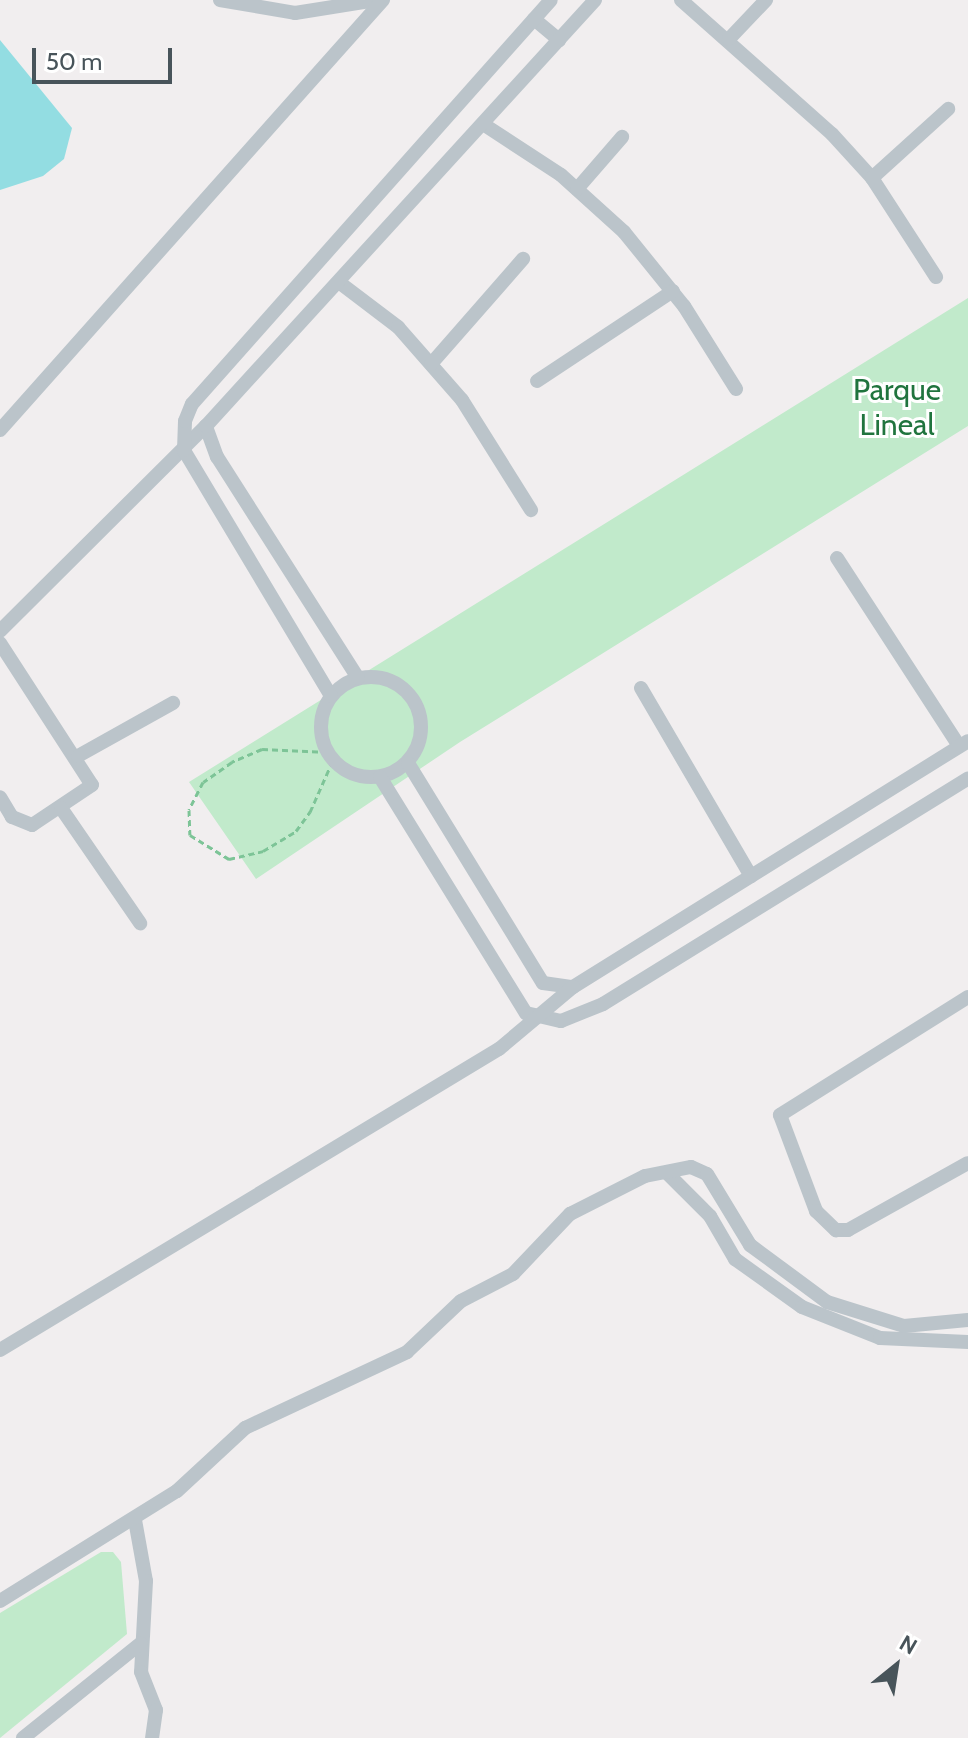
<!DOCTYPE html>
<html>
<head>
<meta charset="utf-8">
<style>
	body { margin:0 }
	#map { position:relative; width:968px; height:1738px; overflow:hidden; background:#f1eeef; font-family:Cabin,sans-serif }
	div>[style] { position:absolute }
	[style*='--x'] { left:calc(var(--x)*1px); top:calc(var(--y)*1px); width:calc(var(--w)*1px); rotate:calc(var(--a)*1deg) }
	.green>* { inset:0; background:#c1eacb }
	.water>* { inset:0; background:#93dde2 }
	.path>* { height:3px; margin-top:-1.5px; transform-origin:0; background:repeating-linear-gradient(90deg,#7dc497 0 6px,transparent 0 10px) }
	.minor>* { height:14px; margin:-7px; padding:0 7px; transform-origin:7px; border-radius:7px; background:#bbc4ca }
	.minor>.ring { margin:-7px; padding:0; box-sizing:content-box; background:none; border:14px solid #bbc4ca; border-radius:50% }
	span { translate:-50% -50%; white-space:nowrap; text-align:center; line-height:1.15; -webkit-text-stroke:6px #fff; paint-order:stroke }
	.park-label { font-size:30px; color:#20743e }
	.north { position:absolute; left:856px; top:1626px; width:80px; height:80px; -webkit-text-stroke:6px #fff; paint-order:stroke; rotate:30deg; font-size:22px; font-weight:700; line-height:32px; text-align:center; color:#48545a }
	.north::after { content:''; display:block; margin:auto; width:28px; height:36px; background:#48545a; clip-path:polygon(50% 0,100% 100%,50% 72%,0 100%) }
	.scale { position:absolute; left:32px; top:48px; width:140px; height:36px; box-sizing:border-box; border:4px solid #48545a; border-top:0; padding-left:10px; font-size:24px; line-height:28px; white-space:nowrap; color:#48545a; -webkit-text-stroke:6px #fff; paint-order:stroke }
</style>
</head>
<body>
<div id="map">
	<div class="green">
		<div style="clip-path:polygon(968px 298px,968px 426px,460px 742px,256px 879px,189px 782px)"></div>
		<div style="clip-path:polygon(101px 1552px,113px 1552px,121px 1562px,127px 1634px,0 1738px,0 1613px)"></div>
	</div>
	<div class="water">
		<div style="clip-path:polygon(0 40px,72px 128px,64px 159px,43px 176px,0 190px)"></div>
	</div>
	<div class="path">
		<div style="--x:328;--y:752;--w:66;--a:-177.4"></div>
		<div style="--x:262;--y:749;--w:33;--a:157"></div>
		<div style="--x:232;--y:762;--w:35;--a:145"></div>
		<div style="--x:203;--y:782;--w:31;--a:117"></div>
		<div style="--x:189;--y:810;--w:25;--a:88"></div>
		<div style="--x:190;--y:835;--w:46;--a:31.6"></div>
		<div style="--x:229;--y:859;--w:35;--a:-13"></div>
		<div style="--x:263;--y:851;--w:39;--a:-31"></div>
		<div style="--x:296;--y:831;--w:24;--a:-54"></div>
		<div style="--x:310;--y:812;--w:57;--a:-66.1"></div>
	</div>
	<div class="minor">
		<div style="--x:220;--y:0;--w:76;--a:9.8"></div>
		<div style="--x:295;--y:13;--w:82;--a:-9.1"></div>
		<div style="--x:681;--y:0;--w:202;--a:41.6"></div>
		<div style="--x:832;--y:134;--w:59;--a:47.7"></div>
		<div style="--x:872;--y:178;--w:118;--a:57.1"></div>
		<div style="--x:534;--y:19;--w:33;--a:40"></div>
		<div style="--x:729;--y:39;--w:54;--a:-46.5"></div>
		<div style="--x:483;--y:124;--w:93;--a:33.2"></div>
		<div style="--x:561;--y:175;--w:85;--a:42.1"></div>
		<div style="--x:624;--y:232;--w:95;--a:51"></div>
		<div style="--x:684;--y:306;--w:98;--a:57.9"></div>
		<div style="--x:872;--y:178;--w:103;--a:-42.2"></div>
		<div style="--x:577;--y:189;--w:69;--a:-49.1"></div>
		<div style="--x:340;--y:283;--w:73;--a:37.2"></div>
		<div style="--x:398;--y:327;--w:97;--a:48.8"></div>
		<div style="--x:462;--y:400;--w:130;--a:57.9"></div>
		<div style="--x:431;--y:364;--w:140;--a:-48.8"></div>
		<div style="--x:537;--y:381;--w:163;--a:-33.5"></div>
		<div style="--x:0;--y:430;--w:576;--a:-48.31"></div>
		<div style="--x:837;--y:558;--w:224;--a:57"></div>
		<div style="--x:0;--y:631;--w:291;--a:-44.9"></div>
		<div style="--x:0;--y:643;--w:169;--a:57.1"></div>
		<div style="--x:92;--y:785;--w:72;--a:146.3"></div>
		<div style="--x:32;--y:825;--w:22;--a:-158"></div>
		<div style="--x:12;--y:817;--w:23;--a:-121"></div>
		<div class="ring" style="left:321px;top:677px;width:86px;height:86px"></div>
		<div style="--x:358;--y:678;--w:262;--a:-122.5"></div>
		<div style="--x:217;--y:457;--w:33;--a:-110"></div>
		<div style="--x:206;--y:426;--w:577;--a:-47.6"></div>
		<div style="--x:641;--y:688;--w:218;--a:59.7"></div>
		<div style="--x:331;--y:696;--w:287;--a:-120.9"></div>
		<div style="--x:184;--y:450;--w:29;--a:-88"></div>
		<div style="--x:185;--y:421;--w:18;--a:-68"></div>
		<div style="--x:192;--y:404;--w:540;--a:-48.38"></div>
		<div style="--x:78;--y:756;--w:109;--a:-29.2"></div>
		<div style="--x:408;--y:763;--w:258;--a:58.5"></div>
		<div style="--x:543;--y:983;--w:30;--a:8"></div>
		<div style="--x:573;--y:987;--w:465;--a:-31.9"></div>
		<div style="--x:380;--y:777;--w:278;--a:58.3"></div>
		<div style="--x:526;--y:1013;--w:36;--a:13"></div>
		<div style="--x:561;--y:1021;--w:45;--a:-22"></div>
		<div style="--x:603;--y:1004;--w:429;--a:-31.7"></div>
		<div style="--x:61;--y:808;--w:140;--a:55.5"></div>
		<div style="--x:968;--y:997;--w:222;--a:147.9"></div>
		<div style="--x:780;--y:1115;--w:103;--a:69.4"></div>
		<div style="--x:816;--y:1211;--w:28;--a:44"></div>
		<div style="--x:836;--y:1230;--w:12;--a:0"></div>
		<div style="--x:848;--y:1230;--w:137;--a:-29.2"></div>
		<div style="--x:667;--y:1173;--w:61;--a:45"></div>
		<div style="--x:710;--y:1216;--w:50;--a:59.8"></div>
		<div style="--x:735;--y:1259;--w:82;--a:35.6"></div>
		<div style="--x:802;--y:1307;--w:84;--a:21.7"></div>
		<div style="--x:880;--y:1338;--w:88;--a:2.6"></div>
		<div style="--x:0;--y:1350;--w:583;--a:-31.1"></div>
		<div style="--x:499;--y:1049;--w:97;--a:-40"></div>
		<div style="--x:135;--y:1520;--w:62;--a:79.8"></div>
		<div style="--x:146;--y:1581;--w:91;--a:93.1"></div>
		<div style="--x:141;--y:1672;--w:41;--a:68.5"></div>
		<div style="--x:156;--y:1710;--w:28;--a:98"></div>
		<div style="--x:0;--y:1601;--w:208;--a:-31.9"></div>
		<div style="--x:177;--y:1491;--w:93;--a:-42.8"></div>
		<div style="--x:245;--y:1428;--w:179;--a:-25.1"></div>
		<div style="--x:407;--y:1352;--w:74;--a:-43.4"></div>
		<div style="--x:461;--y:1301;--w:59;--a:-27.4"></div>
		<div style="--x:513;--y:1274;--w:83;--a:-46.5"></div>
		<div style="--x:570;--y:1214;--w:84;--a:-26.9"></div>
		<div style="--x:645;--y:1176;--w:47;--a:-11.1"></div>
		<div style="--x:691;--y:1167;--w:17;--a:24"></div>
		<div style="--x:707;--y:1174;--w:83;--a:58.8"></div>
		<div style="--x:750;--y:1245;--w:96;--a:36.5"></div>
		<div style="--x:827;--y:1302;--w:81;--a:17.3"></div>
		<div style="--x:904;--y:1326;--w:64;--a:-5.4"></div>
		<div style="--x:23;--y:1738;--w:151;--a:-38.8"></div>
	</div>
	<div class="park-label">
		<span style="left:897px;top:407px">Parque<br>Lineal</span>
	</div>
	<div class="north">N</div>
	<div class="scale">50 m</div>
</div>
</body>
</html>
